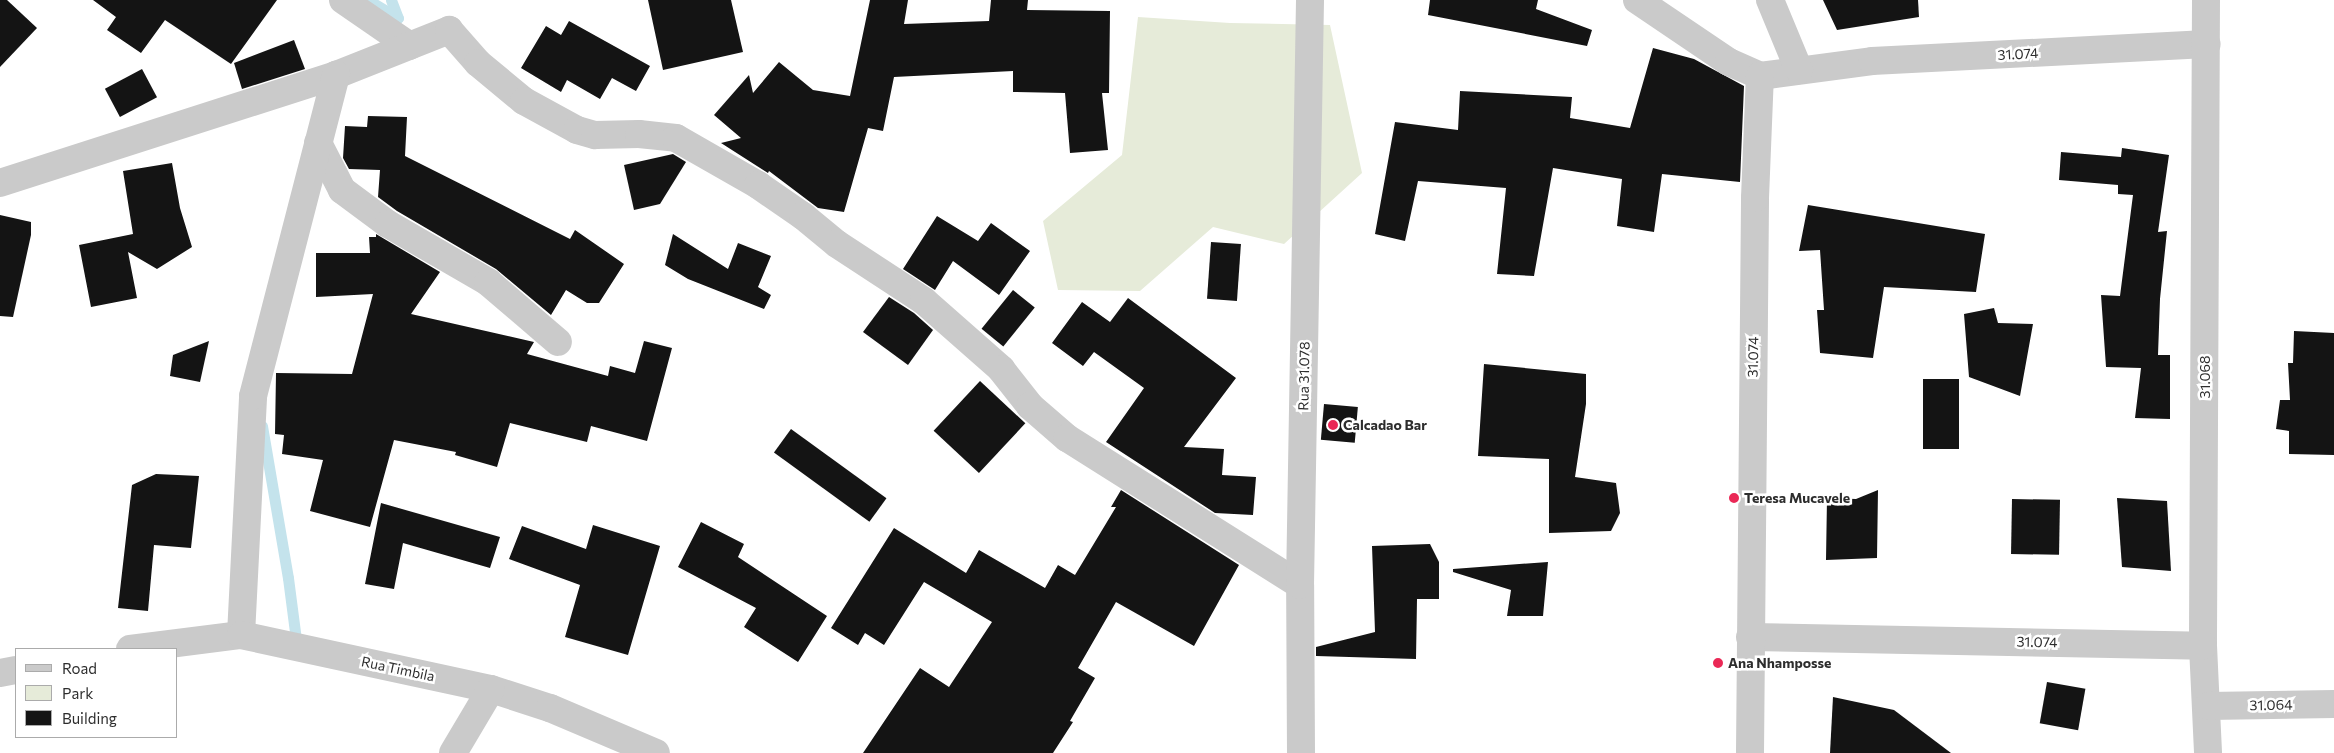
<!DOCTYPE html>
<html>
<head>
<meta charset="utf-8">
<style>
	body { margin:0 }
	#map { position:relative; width:2334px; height:753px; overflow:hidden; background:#fff; font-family:Commissioner,sans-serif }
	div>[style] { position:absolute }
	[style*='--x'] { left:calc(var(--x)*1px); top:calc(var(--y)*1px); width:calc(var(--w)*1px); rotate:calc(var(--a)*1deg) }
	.green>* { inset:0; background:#e6ebd9 }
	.stream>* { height:11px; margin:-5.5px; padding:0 5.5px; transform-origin:5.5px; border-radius:5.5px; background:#c4e3ec }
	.building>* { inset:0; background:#141414; transform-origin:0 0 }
	.minor>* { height:28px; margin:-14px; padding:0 14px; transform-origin:14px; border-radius:14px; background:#cacaca }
	.dots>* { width:14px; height:14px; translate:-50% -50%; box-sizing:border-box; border:2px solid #fff; border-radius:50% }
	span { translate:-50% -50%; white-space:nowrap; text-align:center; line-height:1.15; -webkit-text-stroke:5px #fff; paint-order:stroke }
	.street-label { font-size:14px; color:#2d2d2d }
	.poi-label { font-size:14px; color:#2d2d2d; font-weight:700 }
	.left { translate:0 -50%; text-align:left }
	.legend { position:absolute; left:15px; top:648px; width:162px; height:90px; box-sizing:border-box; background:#fff; border:1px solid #ababab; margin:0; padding:6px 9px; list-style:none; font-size:15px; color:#2d2d2d }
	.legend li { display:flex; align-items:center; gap:10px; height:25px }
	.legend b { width:25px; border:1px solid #ababab }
</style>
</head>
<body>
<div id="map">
	<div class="green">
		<div style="clip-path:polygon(1138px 17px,1230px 23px,1330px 25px,1362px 173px,1284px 244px,1213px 227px,1140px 291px,1058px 290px,1043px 221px,1122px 155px)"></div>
	</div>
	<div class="stream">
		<div style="--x:368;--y:0;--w:35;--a:31"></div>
		<div style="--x:391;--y:0;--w:19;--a:69"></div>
		<div style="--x:262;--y:426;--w:154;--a:80.3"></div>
		<div style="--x:288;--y:578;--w:70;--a:82.6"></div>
	</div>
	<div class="building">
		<div style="clip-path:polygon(0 0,7px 0,37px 28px,0 67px)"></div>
		<div style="clip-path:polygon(93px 0,277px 0,231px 64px,165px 20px,141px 53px,107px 30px,116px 17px)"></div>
		<div style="clip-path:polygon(648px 0,731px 0,743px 52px,663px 70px)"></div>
		<div style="clip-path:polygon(870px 0,908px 0,904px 24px,989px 21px,991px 0,1028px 0,1027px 10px,1110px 11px,1109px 93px,1102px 93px,1108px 150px,1070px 153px,1065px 93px,1013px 92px,1013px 71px,894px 77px,883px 131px,868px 128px,844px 212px,818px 208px,769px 171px,768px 173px,721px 143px,741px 138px,714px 115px,749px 75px,753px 93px,779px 62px,813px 90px,850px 96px)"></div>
		<div style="clip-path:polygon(1430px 0,1538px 0,1536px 9px,1592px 30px,1587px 46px,1428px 15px)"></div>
		<div style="clip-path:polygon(1823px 0,1918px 0,1919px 17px,1837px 30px)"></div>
		<div style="clip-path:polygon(569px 21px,650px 66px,636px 91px,612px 78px,600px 99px,567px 80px,561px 92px,521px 68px,546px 26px,561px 35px)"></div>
		<div style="clip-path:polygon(294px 40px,305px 69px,242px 89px,234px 63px)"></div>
		<div style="clip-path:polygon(1653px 48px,1694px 59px,1744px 86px,1740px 182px,1662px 174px,1654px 232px,1617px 226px,1622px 179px,1553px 168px,1534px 276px,1497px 274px,1506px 188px,1418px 181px,1405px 241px,1375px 234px,1395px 122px,1458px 130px,1460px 91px,1572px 97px,1570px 118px,1630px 128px)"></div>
		<div style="left:142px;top:69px;width:32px;height:42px;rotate:62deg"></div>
		<div style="clip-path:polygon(368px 116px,407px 117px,405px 156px,570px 239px,575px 230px,624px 264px,599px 303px,587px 303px,566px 290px,551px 315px,496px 269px,397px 211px,378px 197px,380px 170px,349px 169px,343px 158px,345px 126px,367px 127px)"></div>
		<div style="clip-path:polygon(2122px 148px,2169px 155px,2158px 232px,2167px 231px,2160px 299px,2158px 355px,2170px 355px,2170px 419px,2135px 418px,2141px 368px,2106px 367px,2101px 295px,2120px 296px,2133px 195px,2118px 194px,2118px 185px,2059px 180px,2061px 152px,2121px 157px)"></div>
		<div style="clip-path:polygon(673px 154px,686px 162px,660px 204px,634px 210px,624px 165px)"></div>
		<div style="clip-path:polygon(172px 163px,180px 208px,192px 247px,157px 269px,128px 252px,137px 298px,91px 307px,79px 245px,133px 234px,123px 171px)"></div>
		<div style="clip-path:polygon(1808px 205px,1985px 234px,1976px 292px,1884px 287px,1873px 358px,1820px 353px,1817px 310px,1824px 310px,1820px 250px,1799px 251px)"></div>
		<div style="clip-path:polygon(0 215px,31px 222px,31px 235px,13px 317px,0 316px)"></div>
		<div style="clip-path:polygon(937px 216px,978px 241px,991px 223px,1030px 251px,999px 295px,953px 261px,935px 290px,903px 269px)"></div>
		<div style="clip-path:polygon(376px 234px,440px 272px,411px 314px,534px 342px,527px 354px,608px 376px,610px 366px,635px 373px,644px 341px,672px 348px,647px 441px,591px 426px,587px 442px,510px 423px,497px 467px,455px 455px,456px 452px,394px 440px,370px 527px,310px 511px,323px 460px,282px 454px,284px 435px,275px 434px,276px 373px,352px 374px,373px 294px,316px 297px,316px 253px,370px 253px,369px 237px,376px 237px)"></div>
		<div style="clip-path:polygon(673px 234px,728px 269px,738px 243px,771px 256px,758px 287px,771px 295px,764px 309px,688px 279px,665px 265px)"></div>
		<div style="left:1211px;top:242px;width:30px;height:57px;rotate:4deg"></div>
		<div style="left:1013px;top:290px;width:28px;height:50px;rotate:39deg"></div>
		<div style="clip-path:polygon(889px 297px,914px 313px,933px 330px,908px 365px,863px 332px)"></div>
		<div style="clip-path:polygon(1128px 298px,1236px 378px,1184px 447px,1224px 449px,1222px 475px,1256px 477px,1253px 515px,1215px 513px,1106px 442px,1144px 388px,1094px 352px,1083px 366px,1052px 343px,1082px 302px,1110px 322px)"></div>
		<div style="clip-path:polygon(1994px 308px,1998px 323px,2033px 324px,2020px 396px,1969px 377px,1964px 314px)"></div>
		<div style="clip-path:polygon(2294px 331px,2334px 333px,2334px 455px,2289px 454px,2289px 431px,2276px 429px,2280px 400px,2290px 400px,2288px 363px,2293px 363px)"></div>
		<div style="clip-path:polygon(209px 341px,200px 382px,170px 376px,173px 355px)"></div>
		<div style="clip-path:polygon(1484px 364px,1586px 374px,1586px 404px,1575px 477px,1616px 483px,1620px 513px,1611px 531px,1549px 533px,1549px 459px,1478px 456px)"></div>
		<div style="left:1923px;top:379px;width:36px;height:70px"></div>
		<div style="left:980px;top:381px;width:62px;height:68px;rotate:43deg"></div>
		<div style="left:1324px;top:404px;width:34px;height:36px;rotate:5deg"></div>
		<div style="left:791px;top:429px;width:118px;height:29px;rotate:36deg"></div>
		<div style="clip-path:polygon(156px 474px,199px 476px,191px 548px,154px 545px,148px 611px,118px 608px,132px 485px)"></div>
		<div style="clip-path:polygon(1121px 490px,1239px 565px,1194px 646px,1116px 602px,1078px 668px,1095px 678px,1070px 721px,1073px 722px,1053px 753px,863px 753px,920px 668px,949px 687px,992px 622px,924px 582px,884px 645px,865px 633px,858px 645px,831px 628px,894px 528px,966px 573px,979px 550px,1045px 588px,1058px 565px,1075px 575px,1116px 507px,1111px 507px)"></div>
		<div style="clip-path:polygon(1878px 490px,1877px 558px,1826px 560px,1827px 498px,1856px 499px)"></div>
		<div style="clip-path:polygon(2117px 498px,2167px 501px,2171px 571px,2122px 567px)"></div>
		<div style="left:2012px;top:499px;width:48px;height:55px;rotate:1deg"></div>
		<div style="clip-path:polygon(381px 503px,500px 537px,490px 568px,403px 543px,394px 589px,365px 584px)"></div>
		<div style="clip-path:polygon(701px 522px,744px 544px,738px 557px,827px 616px,798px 662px,744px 627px,756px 608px,678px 567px)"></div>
		<div style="clip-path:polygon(593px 525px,660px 546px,628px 655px,565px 637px,580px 585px,509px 559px,522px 526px,586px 549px)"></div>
		<div style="clip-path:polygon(1430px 544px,1439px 562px,1439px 599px,1417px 599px,1416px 659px,1316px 656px,1316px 647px,1375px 632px,1372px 546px)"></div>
		<div style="clip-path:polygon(1548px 562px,1543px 616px,1507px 616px,1511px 590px,1453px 572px,1453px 569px)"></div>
		<div style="left:2047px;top:682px;width:39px;height:42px;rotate:10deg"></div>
		<div style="clip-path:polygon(1833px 697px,1894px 710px,1951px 753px,1830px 753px)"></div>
	</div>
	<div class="minor">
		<div style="--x:343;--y:0;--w:81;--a:34.5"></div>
		<div style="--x:1637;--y:0;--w:111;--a:34"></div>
		<div style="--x:1729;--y:62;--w:34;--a:24"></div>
		<div style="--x:1760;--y:76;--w:113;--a:-7.6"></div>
		<div style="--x:1872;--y:61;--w:335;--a:-2.9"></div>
		<div style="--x:1770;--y:0;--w:76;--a:67.5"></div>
		<div style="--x:2206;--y:0;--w:646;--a:90.27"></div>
		<div style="--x:2203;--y:646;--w:107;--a:87.3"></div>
		<div style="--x:318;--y:143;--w:53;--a:62.9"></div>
		<div style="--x:342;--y:190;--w:57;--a:36.5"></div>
		<div style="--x:388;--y:224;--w:116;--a:30.1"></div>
		<div style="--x:488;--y:282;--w:92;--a:40.6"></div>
		<div style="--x:0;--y:183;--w:353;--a:-17.8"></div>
		<div style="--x:336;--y:75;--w:122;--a:-21.7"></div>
		<div style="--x:449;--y:30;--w:44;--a:48.7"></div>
		<div style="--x:478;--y:63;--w:60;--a:39.6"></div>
		<div style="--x:524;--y:101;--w:60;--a:28.7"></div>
		<div style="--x:577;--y:130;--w:19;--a:16"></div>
		<div style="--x:595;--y:135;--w:44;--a:-1.3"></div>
		<div style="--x:639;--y:134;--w:37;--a:6"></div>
		<div style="--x:676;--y:138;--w:95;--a:29.8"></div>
		<div style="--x:758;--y:185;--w:55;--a:34.6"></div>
		<div style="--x:803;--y:216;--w:44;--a:39.5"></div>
		<div style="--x:837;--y:244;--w:104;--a:33.2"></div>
		<div style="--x:924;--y:301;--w:103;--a:41.4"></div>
		<div style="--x:1001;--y:369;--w:47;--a:51.9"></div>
		<div style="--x:1030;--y:406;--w:49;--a:40.9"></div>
		<div style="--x:1067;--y:438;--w:275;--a:32.2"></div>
		<div style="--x:241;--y:635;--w:239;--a:-87.1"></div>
		<div style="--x:253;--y:396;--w:332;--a:-75.5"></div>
		<div style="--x:1750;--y:637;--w:453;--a:1.1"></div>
		<div style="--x:130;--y:649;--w:112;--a:-7.2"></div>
		<div style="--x:241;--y:635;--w:256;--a:12.2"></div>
		<div style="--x:491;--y:689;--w:62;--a:17.9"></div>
		<div style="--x:550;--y:708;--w:115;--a:23"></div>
		<div style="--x:0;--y:673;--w:16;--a:-11"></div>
		<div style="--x:2208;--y:706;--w:126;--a:-0.9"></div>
		<div style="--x:453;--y:753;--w:74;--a:-59.3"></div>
		<div style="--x:1301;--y:753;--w:168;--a:-90.3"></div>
		<div style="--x:1300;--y:585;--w:585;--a:-89.02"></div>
		<div style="--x:1750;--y:753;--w:555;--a:-89.48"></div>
		<div style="--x:1755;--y:198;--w:122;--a:-87.7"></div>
	</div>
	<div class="dots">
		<div style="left:1333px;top:425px;background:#ea2856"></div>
		<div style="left:1734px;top:498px;background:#ea2856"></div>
		<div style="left:1718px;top:663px;background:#ea2856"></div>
	</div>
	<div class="street-label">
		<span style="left:2018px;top:54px;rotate:-3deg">31.074</span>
		<span style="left:1753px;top:357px;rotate:-89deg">31.074</span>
		<span style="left:1304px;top:376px;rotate:-89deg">Rua 31.078</span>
		<span style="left:2205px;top:377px;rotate:-90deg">31.068</span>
		<span style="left:2037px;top:642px;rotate:1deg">31.074</span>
		<span style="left:398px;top:669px;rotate:12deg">Rua Timbila</span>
		<span style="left:2271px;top:705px;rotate:-1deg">31.064</span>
	</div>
	<div class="poi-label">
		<span class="left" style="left:1343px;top:425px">Calcadao Bar</span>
		<span class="left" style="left:1744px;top:498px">Teresa Mucavele</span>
		<span class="left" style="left:1728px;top:663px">Ana Nhamposse</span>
	</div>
	<ul class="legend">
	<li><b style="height:6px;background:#cacaca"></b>Road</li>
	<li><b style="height:14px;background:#e6ebd9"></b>Park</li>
	<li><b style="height:14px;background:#141414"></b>Building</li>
	</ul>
</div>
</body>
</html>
